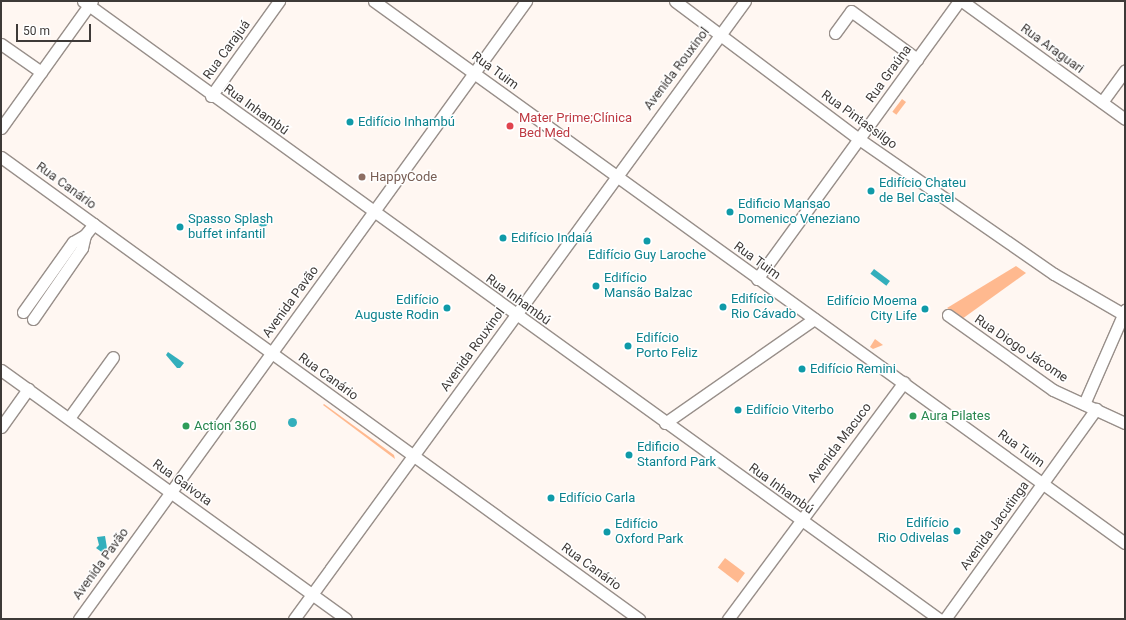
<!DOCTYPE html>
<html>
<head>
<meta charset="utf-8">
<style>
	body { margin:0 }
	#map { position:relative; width:1126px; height:620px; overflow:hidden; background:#fff7f2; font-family:Roboto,sans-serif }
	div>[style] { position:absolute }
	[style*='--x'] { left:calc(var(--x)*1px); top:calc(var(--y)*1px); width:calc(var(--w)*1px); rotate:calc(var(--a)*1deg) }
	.green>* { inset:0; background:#ffb98f; transform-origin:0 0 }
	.water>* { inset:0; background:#33afbc; transform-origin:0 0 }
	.round { border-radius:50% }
	.roads { filter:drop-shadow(1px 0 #988f8a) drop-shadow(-1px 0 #988f8a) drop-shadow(0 1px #988f8a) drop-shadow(0 -1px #988f8a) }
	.minor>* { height:11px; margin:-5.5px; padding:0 5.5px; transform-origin:5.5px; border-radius:5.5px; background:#fff }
	.dots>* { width:11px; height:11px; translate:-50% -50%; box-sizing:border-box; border:2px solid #fff; border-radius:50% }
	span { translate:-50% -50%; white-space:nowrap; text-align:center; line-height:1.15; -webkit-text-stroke:3px #fff; paint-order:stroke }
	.street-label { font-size:13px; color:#3e3a38 }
	.health-label { font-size:13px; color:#be3a42 }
	.left { translate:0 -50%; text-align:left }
	.culture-label { font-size:13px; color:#0d838f }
	.right { translate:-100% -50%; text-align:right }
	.education-label { font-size:13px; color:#785e54 }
	.leisure-label { font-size:13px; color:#27864d }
	.frame { position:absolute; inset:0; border:2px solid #3e3a38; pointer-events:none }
	.scale { position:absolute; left:16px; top:24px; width:75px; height:18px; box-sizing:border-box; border:2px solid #3e3a38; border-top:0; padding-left:5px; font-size:12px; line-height:14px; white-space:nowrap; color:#3e3a38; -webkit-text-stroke:3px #fff; paint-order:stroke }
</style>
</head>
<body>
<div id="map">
	<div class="green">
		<div style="left:902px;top:99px;width:5px;height:16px;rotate:37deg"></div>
		<div style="clip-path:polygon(1016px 266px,1026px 273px,962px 319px,947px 308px)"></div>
		<div style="clip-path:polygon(875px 339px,883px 345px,873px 349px,870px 347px)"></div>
		<div style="clip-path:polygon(324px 404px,394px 455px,395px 459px,323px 405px)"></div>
		<div style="left:725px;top:558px;width:25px;height:12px;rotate:37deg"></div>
	</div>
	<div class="water">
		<div class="round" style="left:258px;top:217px;width:10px;height:10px"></div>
		<div style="left:874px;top:269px;width:20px;height:6px;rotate:37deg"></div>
		<div style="clip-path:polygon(168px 352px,184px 363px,180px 368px,177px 368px,166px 355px)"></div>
		<div class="round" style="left:287.5px;top:417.5px;width:9px;height:9px"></div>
		<div style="clip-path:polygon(105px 536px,107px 548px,103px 553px,96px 548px,99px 545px,97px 537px)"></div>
	</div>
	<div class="roads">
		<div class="minor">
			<div style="--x:83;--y:1;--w:1056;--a:35.83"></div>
			<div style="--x:374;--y:1;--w:926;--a:35.82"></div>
			<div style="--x:675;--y:1;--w:230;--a:36.9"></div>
			<div style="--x:859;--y:139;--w:237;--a:34.7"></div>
			<div style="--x:1054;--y:274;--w:80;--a:30.1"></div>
			<div style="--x:962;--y:1;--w:201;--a:35.9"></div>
			<div style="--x:835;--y:33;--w:27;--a:-54"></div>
			<div style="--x:851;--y:11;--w:82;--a:36"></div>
			<div style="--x:1;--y:44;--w:49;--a:35"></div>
			<div style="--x:211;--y:96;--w:117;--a:-54.4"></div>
			<div style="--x:1102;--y:102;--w:39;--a:-54"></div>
			<div style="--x:1;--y:128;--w:156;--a:-54.4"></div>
			<div style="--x:1;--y:157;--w:788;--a:35.91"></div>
			<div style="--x:757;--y:279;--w:344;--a:-54"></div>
			<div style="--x:23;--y:312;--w:86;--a:-54.5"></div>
			<div style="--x:73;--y:242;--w:14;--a:-30"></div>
			<div style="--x:948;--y:315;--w:129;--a:35.5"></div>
			<div style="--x:1053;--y:390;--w:79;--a:24.6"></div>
			<div style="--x:33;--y:319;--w:86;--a:-55.4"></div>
			<div style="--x:82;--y:248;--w:13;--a:-77"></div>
			<div style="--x:85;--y:235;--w:14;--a:-51"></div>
			<div style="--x:1;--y:370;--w:425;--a:35.8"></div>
			<div style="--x:1084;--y:404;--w:103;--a:-66.4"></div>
			<div style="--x:69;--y:418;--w:75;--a:-54.2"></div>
			<div style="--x:665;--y:423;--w:182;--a:-34.9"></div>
			<div style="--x:1;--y:427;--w:47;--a:-54.6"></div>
			<div style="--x:79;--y:619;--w:763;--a:-54.12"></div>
			<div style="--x:294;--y:619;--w:765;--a:-53.88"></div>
			<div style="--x:728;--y:619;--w:295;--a:-53.4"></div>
			<div style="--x:945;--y:619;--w:259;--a:-54.3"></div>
		</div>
	</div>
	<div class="dots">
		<div style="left:350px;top:122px;background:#0f9aa8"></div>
		<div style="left:510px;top:126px;background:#e0444e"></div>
		<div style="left:362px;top:177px;background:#8d6e63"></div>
		<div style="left:871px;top:191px;background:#0f9aa8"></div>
		<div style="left:730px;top:212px;background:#0f9aa8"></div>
		<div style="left:180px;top:227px;background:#0f9aa8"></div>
		<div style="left:503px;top:238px;background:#0f9aa8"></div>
		<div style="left:647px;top:241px;background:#0f9aa8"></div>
		<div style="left:596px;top:286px;background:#0f9aa8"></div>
		<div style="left:723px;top:307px;background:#0f9aa8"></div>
		<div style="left:447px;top:308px;background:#0f9aa8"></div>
		<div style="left:925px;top:309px;background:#0f9aa8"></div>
		<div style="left:628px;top:346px;background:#0f9aa8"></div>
		<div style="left:802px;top:369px;background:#0f9aa8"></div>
		<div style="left:738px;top:410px;background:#0f9aa8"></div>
		<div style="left:913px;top:416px;background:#2e9e5b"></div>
		<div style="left:186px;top:426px;background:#2e9e5b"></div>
		<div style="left:629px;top:455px;background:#0f9aa8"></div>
		<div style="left:551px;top:498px;background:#0f9aa8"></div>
		<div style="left:957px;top:531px;background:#0f9aa8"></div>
		<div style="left:607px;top:532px;background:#0f9aa8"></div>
	</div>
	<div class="street-label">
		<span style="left:1052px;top:49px;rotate:36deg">Rua Araguari</span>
		<span style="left:227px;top:50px;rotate:-54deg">Rua Carajuá</span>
		<span style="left:677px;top:69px;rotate:-53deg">Avenida Rouxinol</span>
		<span style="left:495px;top:71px;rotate:36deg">Rua Tuim</span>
		<span style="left:889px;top:74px;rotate:-54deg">Rua Graúna</span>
		<span style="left:256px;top:110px;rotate:36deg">Rua Inhambú</span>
		<span style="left:859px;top:120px;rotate:36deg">Rua Pintassilgo</span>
		<span style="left:66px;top:186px;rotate:36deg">Rua Canário</span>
		<span style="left:757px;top:261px;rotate:36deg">Rua Tuim</span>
		<span style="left:518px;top:300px;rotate:36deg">Rua Inhambú</span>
		<span style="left:291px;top:302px;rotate:-54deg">Avenida Pavão</span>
		<span style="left:1021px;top:349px;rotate:34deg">Rua Diogo Jácome</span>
		<span style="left:473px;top:350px;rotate:-54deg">Avenida Rouxinol</span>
		<span style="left:328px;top:377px;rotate:36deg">Rua Canário</span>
		<span style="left:840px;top:443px;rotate:-53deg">Avenida Macuco</span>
		<span style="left:1021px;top:449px;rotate:36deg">Rua Tuim</span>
		<span style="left:182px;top:483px;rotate:36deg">Rua Gaivota</span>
		<span style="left:781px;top:489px;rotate:36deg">Rua Inhambú</span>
		<span style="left:995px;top:526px;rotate:-54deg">Avenida Jacutinga</span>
		<span style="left:101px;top:564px;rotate:-54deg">Avenida Pavão</span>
		<span style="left:591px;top:567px;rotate:36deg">Rua Canário</span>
	</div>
	<div class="health-label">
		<span class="left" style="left:519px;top:126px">Mater Prime;Clínica<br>Bed Med</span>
	</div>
	<div class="culture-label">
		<span class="left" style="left:358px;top:122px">Edifício Inhambú</span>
		<span class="left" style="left:879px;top:191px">Edifício Chateu<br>de Bel Castel</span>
		<span class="left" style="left:738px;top:212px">Edificio Mansao<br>Domenico Veneziano</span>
		<span class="left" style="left:188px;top:227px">Spasso Splash<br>buffet infantil</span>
		<span class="left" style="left:511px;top:238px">Edifício Indaiá</span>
		<span style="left:647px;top:255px">Edifício Guy Laroche</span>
		<span class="left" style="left:604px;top:286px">Edifício<br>Mansão Balzac</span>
		<span class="left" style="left:731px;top:307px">Edifício<br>Rio Cávado</span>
		<span class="right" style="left:439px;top:308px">Edifício<br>Auguste Rodin</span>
		<span class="right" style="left:917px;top:309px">Edifício Moema<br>City Life</span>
		<span class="left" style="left:636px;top:346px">Edifício<br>Porto Feliz</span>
		<span class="left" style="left:810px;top:369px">Edifício Remini</span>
		<span class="left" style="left:746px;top:410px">Edifício Viterbo</span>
		<span class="left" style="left:637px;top:455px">Edificio<br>Stanford Park</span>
		<span class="left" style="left:559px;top:498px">Edifício Carla</span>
		<span class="right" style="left:949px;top:531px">Edifício<br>Rio Odivelas</span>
		<span class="left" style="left:615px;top:532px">Edifício<br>Oxford Park</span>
	</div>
	<div class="education-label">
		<span class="left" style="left:370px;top:177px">HappyCode</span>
	</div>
	<div class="leisure-label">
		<span class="left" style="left:921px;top:416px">Aura Pilates</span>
		<span class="left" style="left:194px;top:426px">Action 360</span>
	</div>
	<div class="frame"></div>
	<div class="scale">50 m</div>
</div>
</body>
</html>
